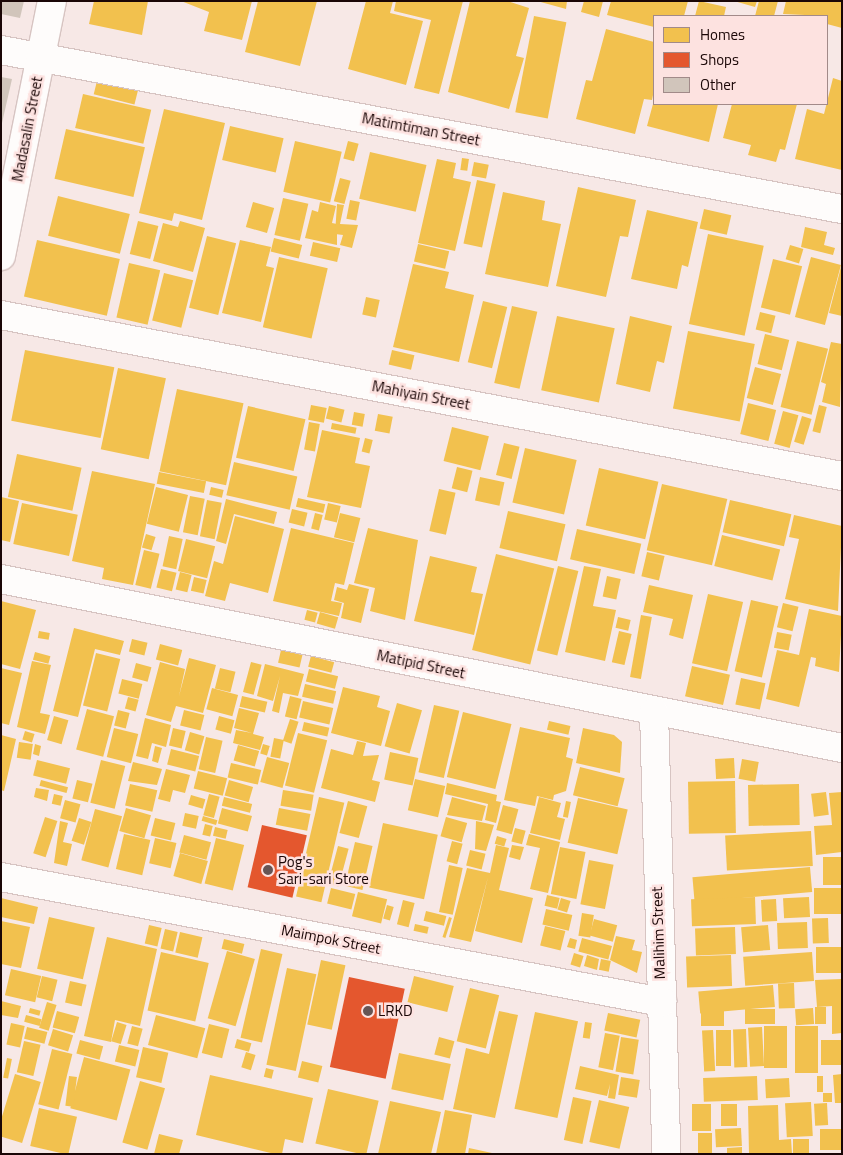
<!DOCTYPE html>
<html>
<head>
<meta charset="utf-8">
<style>
	body { margin:0 }
	#map { position:relative; width:843px; height:1155px; overflow:hidden; background:#f7e8e6; font-family:"Titillium Web",sans-serif }
	div>[style] { position:absolute }
	[style*='--x'] { left:calc(var(--x)*1px); top:calc(var(--y)*1px); width:calc(var(--w)*1px); rotate:calc(var(--a)*1deg) }
	.homes>* { inset:0; background:#f2c14e; transform-origin:0 0 }
	.shops>* { inset:0; background:#e4572e; transform-origin:0 0 }
	.building>* { inset:0; background:#d1c5bb }
	.roads { filter:drop-shadow(1px 0 #d7c4c2) drop-shadow(-1px 0 #d7c4c2) drop-shadow(0 1px #d7c4c2) drop-shadow(0 -1px #d7c4c2) }
	.street>* { height:28px; margin:-14px; padding:0 14px; transform-origin:14px; border-radius:14px; background:#fefcfb }
	.dots>* { width:14px; height:14px; translate:-50% -50%; box-sizing:border-box; border:2px solid #fde2e0; border-radius:50% }
	span { translate:-50% -50%; white-space:nowrap; text-align:center; line-height:1.15; -webkit-text-stroke:5px #fde2e0; paint-order:stroke }
	.street-label { font-size:15px; color:#1a0606 }
	.poi-label { font-size:15px; color:#1a0606 }
	.left { translate:0 -50%; text-align:left }
	.frame { position:absolute; inset:0; border:2px solid #1a0606; pointer-events:none }
	.legend { position:absolute; left:653px; top:15px; width:175px; height:90px; box-sizing:border-box; background:#fde2e0; border:1px solid #a28a89; margin:0; padding:6px 9px; list-style:none; font-size:15px; color:#1a0606 }
	.legend li { display:flex; align-items:center; gap:10px; height:25px }
	.legend b { width:25px; border:1px solid #a28a89 }
</style>
</head>
<body>
<div id="map">
	<div class="homes">
		<div style="clip-path:polygon(94px 1px,148px 1px,142px 35px,89px 24px)"></div>
		<div style="clip-path:polygon(181px 1px,252px 1px,242px 40px,204px 31px,209px 12px)"></div>
		<div style="clip-path:polygon(258px 1px,317px 1px,300px 66px,245px 52px)"></div>
		<div style="clip-path:polygon(366px 1px,393px 1px,390px 13px,423px 21px,406px 85px,348px 69px)"></div>
		<div style="clip-path:polygon(396px 1px,463px 1px,439px 94px,414px 88px,431px 20px,394px 11px)"></div>
		<div style="clip-path:polygon(470px 1px,507px 1px,529px 8px,516px 56px,524px 58px,509px 109px,448px 92px)"></div>
		<div style="clip-path:polygon(537px 1px,567px 1px,566px 9px)"></div>
		<div style="clip-path:polygon(584px 1px,603px 1px,599px 17px,581px 12px)"></div>
		<div style="clip-path:polygon(611px 1px,688px 1px,684px 16px,654px 16px,654px 27px,607px 15px)"></div>
		<div style="clip-path:polygon(699px 1px,726px 7px,724px 16px,695px 16px)"></div>
		<div style="clip-path:polygon(734px 1px,757px 1px,755px 7px)"></div>
		<div style="clip-path:polygon(759px 1px,778px 1px,774px 16px,755px 16px)"></div>
		<div style="clip-path:polygon(786px 1px,842px 1px,842px 28px,827px 24px,827px 16px,783px 14px)"></div>
		<div style="left:534px;top:16px;width:33px;height:98px;rotate:11deg"></div>
		<div style="clip-path:polygon(606px 29px,654px 42px,654px 90px,652px 100px,644px 99px,635px 134px,576px 119px,586px 80px,592px 81px)"></div>
		<div style="left:99px;top:73px;width:42px;height:22px;rotate:14deg"></div>
		<div style="clip-path:polygon(833px 78px,842px 81px,842px 170px,795px 159px,807px 109px,824px 114px)"></div>
		<div style="left:83px;top:94px;width:70px;height:35px;rotate:13deg"></div>
		<div style="clip-path:polygon(653px 104px,718px 104px,709px 142px,647px 126px)"></div>
		<div style="clip-path:polygon(732px 104px,797px 104px,785px 150px,780px 149px,776px 162px,748px 155px,751px 145px,723px 138px)"></div>
		<div style="clip-path:polygon(164px 109px,225px 123px,202px 220px,174px 213px,172px 221px,139px 213px)"></div>
		<div style="left:230px;top:126px;width:55px;height:35px;rotate:13deg"></div>
		<div style="left:66px;top:129px;width:81px;height:51px;rotate:13deg"></div>
		<div style="left:295px;top:141px;width:48px;height:52px;rotate:13deg"></div>
		<div style="left:348px;top:141px;width:11px;height:18px;rotate:15deg"></div>
		<div style="left:370px;top:152px;width:58px;height:48px;rotate:13deg"></div>
		<div style="left:462px;top:158px;width:7px;height:12px;rotate:8deg"></div>
		<div style="clip-path:polygon(437px 159px,456px 163px,453px 178px,471px 182px,455px 251px,418px 243px)"></div>
		<div style="left:474px;top:162px;width:15px;height:14px;rotate:11deg"></div>
		<div style="left:340px;top:178px;width:11px;height:24px;rotate:15deg"></div>
		<div style="left:477px;top:180px;width:19px;height:65px;rotate:12deg"></div>
		<div style="clip-path:polygon(578px 187px,636px 200px,628px 237px,620px 236px,606px 297px,556px 286px)"></div>
		<div style="clip-path:polygon(503px 192px,545px 201px,542px 220px,561px 224px,548px 287px,485px 274px)"></div>
		<div style="left:58px;top:196px;width:74px;height:41px;rotate:14deg"></div>
		<div style="left:283px;top:198px;width:26px;height:38px;rotate:13deg"></div>
		<div style="left:350px;top:200px;width:10px;height:19px;rotate:11deg"></div>
		<div style="left:253px;top:202px;width:22px;height:26px;rotate:16deg"></div>
		<div style="clip-path:polygon(320px 202px,336px 206px,332px 223px,337px 224px,337px 245px,305px 238px,312px 210px,318px 212px)"></div>
		<div style="clip-path:polygon(337px 204px,344px 205px,340px 224px,358px 225px,352px 248px,340px 245px,343px 235px,335px 234px)"></div>
		<div style="left:704px;top:209px;width:28px;height:20px;rotate:13deg"></div>
		<div style="clip-path:polygon(647px 210px,698px 222px,688px 267px,682px 265px,677px 289px,631px 279px)"></div>
		<div style="left:138px;top:221px;width:21px;height:34px;rotate:14deg"></div>
		<div style="clip-path:polygon(180px 221px,205px 228px,193px 272px,153px 261px,163px 223px,178px 227px)"></div>
		<div style="clip-path:polygon(805px 227px,827px 232px,824px 245px,835px 248px,833px 255px,801px 247px)"></div>
		<div style="left:708px;top:234px;width:57px;height:92px;rotate:12deg"></div>
		<div style="left:207px;top:236px;width:30px;height:74px;rotate:14deg"></div>
		<div style="left:274px;top:238px;width:29px;height:14px;rotate:14deg"></div>
		<div style="left:37px;top:240px;width:85px;height:58px;rotate:13deg"></div>
		<div style="clip-path:polygon(240px 240px,271px 247px,266px 266px,274px 268px,261px 322px,222px 313px)"></div>
		<div style="left:313px;top:242px;width:28px;height:14px;rotate:13deg"></div>
		<div style="left:418px;top:244px;width:32px;height:18px;rotate:13deg"></div>
		<div style="left:790px;top:245px;width:14px;height:15px;rotate:17deg"></div>
		<div style="left:279px;top:257px;width:50px;height:72px;rotate:13deg"></div>
		<div style="left:811px;top:257px;width:31px;height:62px;rotate:15deg"></div>
		<div style="left:773px;top:259px;width:30px;height:50px;rotate:14deg"></div>
		<div style="left:129px;top:263px;width:32px;height:56px;rotate:13deg"></div>
		<div style="clip-path:polygon(413px 264px,449px 272px,445px 288px,474px 295px,459px 362px,393px 347px)"></div>
		<div style="clip-path:polygon(841px 267px,842px 267px,842px 316px,829px 313px)"></div>
		<div style="left:164px;top:273px;width:30px;height:49px;rotate:14deg"></div>
		<div style="left:366px;top:297px;width:14px;height:18px;rotate:12deg"></div>
		<div style="left:483px;top:301px;width:25px;height:63px;rotate:14deg"></div>
		<div style="left:512px;top:306px;width:26px;height:79px;rotate:13deg"></div>
		<div style="left:760px;top:312px;width:16px;height:18px;rotate:14deg"></div>
		<div style="left:557px;top:316px;width:59px;height:76px;rotate:12deg"></div>
		<div style="clip-path:polygon(630px 316px,672px 326px,664px 363px,657px 361px,650px 392px,616px 384px)"></div>
		<div style="left:688px;top:331px;width:68px;height:79px;rotate:11deg"></div>
		<div style="left:765px;top:334px;width:25px;height:31px;rotate:14deg"></div>
		<div style="left:797px;top:341px;width:32px;height:68px;rotate:14deg"></div>
		<div style="clip-path:polygon(831px 342px,842px 344px,840px 407px,822px 402px,826px 384px,821px 382px)"></div>
		<div style="left:25px;top:350px;width:91px;height:72px;rotate:11deg"></div>
		<div style="left:392px;top:350px;width:23px;height:15px;rotate:13deg"></div>
		<div style="left:755px;top:367px;width:27px;height:32px;rotate:15deg"></div>
		<div style="left:118px;top:368px;width:49px;height:83px;rotate:12deg"></div>
		<div style="left:177px;top:389px;width:68px;height:84px;rotate:12deg"></div>
		<div style="left:748px;top:403px;width:29px;height:32px;rotate:14deg"></div>
		<div style="left:311px;top:405px;width:16px;height:15px;rotate:11deg"></div>
		<div style="left:819px;top:405px;width:8px;height:27px;rotate:14deg"></div>
		<div style="left:248px;top:406px;width:59px;height:53px;rotate:13deg"></div>
		<div style="left:329px;top:406px;width:16px;height:13px;rotate:14deg"></div>
		<div style="left:783px;top:411px;width:16px;height:34px;rotate:15deg"></div>
		<div style="left:354px;top:412px;width:11px;height:13px;rotate:10deg"></div>
		<div style="left:378px;top:414px;width:15px;height:17px;rotate:11deg"></div>
		<div style="left:802px;top:416px;width:10px;height:27px;rotate:17deg"></div>
		<div style="left:309px;top:422px;width:11px;height:28px;rotate:10deg"></div>
		<div style="left:332px;top:423px;width:25px;height:6px;rotate:11deg"></div>
		<div style="left:452px;top:427px;width:38px;height:35px;rotate:14deg"></div>
		<div style="clip-path:polygon(322px 430px,360px 438px,355px 463px,370px 466px,361px 508px,307px 497px)"></div>
		<div style="left:365px;top:438px;width:8px;height:14px;rotate:14deg"></div>
		<div style="left:504px;top:443px;width:16px;height:33px;rotate:14deg"></div>
		<div style="left:525px;top:448px;width:53px;height:56px;rotate:13deg"></div>
		<div style="left:17px;top:454px;width:66px;height:44px;rotate:12deg"></div>
		<div style="left:234px;top:462px;width:65px;height:34px;rotate:13deg"></div>
		<div style="left:457px;top:467px;width:16px;height:22px;rotate:14deg"></div>
		<div style="left:599px;top:468px;width:61px;height:59px;rotate:13deg"></div>
		<div style="clip-path:polygon(92px 471px,155px 484px,133px 585px,102px 579px,104px 568px,72px 561px)"></div>
		<div style="left:159px;top:472px;width:48px;height:12px;rotate:11deg"></div>
		<div style="left:480px;top:477px;width:25px;height:24px;rotate:12deg"></div>
		<div style="left:662px;top:484px;width:67px;height:68px;rotate:13deg"></div>
		<div style="left:156px;top:487px;width:33px;height:38px;rotate:14deg"></div>
		<div style="left:211px;top:487px;width:13px;height:8px;rotate:13deg"></div>
		<div style="left:439px;top:489px;width:17px;height:43px;rotate:13deg"></div>
		<div style="left:190px;top:496px;width:15px;height:37px;rotate:11deg"></div>
		<div style="clip-path:polygon(1px 497px,19px 501px,10px 542px,1px 540px)"></div>
		<div style="left:298px;top:498px;width:28px;height:9px;rotate:13deg"></div>
		<div style="clip-path:polygon(226px 499px,277px 512px,274px 524px,234px 514px,226px 544px,216px 541px)"></div>
		<div style="left:207px;top:500px;width:15px;height:37px;rotate:11deg"></div>
		<div style="left:730px;top:500px;width:63px;height:33px;rotate:13deg"></div>
		<div style="left:22px;top:503px;width:57px;height:42px;rotate:12deg"></div>
		<div style="left:328px;top:503px;width:13px;height:17px;rotate:13deg"></div>
		<div style="left:292px;top:509px;width:16px;height:14px;rotate:14deg"></div>
		<div style="left:508px;top:511px;width:59px;height:38px;rotate:13deg"></div>
		<div style="left:315px;top:513px;width:8px;height:16px;rotate:14deg"></div>
		<div style="left:340px;top:513px;width:21px;height:25px;rotate:14deg"></div>
		<div style="clip-path:polygon(794px 515px,842px 526px,838px 611px,785px 599px,799px 539px,789px 537px)"></div>
		<div style="clip-path:polygon(235px 516px,284px 529px,268px 593px,230px 583px,225px 601px,205px 596px,214px 561px,223px 564px)"></div>
		<div style="clip-path:polygon(291px 528px,354px 543px,344px 585px,335px 583px,331px 601px,342px 603px,339px 616px,273px 601px)"></div>
		<div style="clip-path:polygon(368px 528px,418px 540px,405px 620px,370px 611px,375px 588px,354px 583px)"></div>
		<div style="left:577px;top:529px;width:66px;height:31px;rotate:13deg"></div>
		<div style="left:146px;top:534px;width:10px;height:14px;rotate:17deg"></div>
		<div style="left:722px;top:535px;width:60px;height:32px;rotate:14deg"></div>
		<div style="left:169px;top:536px;width:14px;height:31px;rotate:12deg"></div>
		<div style="left:186px;top:539px;width:30px;height:33px;rotate:14deg"></div>
		<div style="left:144px;top:550px;width:16px;height:36px;rotate:14deg"></div>
		<div style="left:647px;top:552px;width:18px;height:25px;rotate:13deg"></div>
		<div style="left:496px;top:554px;width:60px;height:99px;rotate:14deg"></div>
		<div style="clip-path:polygon(430px 556px,477px 567px,471px 592px,483px 594px,474px 635px,414px 621px)"></div>
		<div style="left:558px;top:566px;width:21px;height:87px;rotate:14deg"></div>
		<div style="clip-path:polygon(584px 566px,601px 569px,593px 606px,616px 610px,605px 661px,565px 652px)"></div>
		<div style="left:161px;top:569px;width:16px;height:19px;rotate:14deg"></div>
		<div style="left:180px;top:572px;width:12px;height:18px;rotate:14deg"></div>
		<div style="left:607px;top:576px;width:14px;height:21px;rotate:12deg"></div>
		<div style="left:194px;top:577px;width:13px;height:14px;rotate:13deg"></div>
		<div style="clip-path:polygon(349px 584px,369px 589px,361px 623px,341px 618px,344px 603px,334px 600px,337px 587px,347px 590px)"></div>
		<div style="clip-path:polygon(649px 585px,693px 595px,683px 639px,669px 635px,673px 619px,643px 612px)"></div>
		<div style="left:708px;top:594px;width:36px;height:71px;rotate:13deg"></div>
		<div style="left:751px;top:600px;width:28px;height:73px;rotate:13deg"></div>
		<div style="clip-path:polygon(1px 601px,36px 610px,20px 669px,1px 664px)"></div>
		<div style="left:783px;top:603px;width:16px;height:25px;rotate:14deg"></div>
		<div style="clip-path:polygon(809px 609px,842px 616px,839px 672px,815px 666px,816px 658px,811px 657px,799px 707px,766px 699px,777px 650px,799px 655px)"></div>
		<div style="left:307px;top:610px;width:11px;height:10px;rotate:15deg"></div>
		<div style="left:320px;top:612px;width:19px;height:12px;rotate:16deg"></div>
		<div style="left:641px;top:615px;width:11px;height:63px;rotate:10deg"></div>
		<div style="left:618px;top:617px;width:13px;height:11px;rotate:13deg"></div>
		<div style="clip-path:polygon(74px 628px,124px 641px,120px 655px,95px 649px,78px 717px,53px 711px)"></div>
		<div style="left:39px;top:631px;width:11px;height:7px;rotate:10deg"></div>
		<div style="left:619px;top:631px;width:13px;height:32px;rotate:13deg"></div>
		<div style="left:777px;top:632px;width:15px;height:16px;rotate:11deg"></div>
		<div style="left:132px;top:639px;width:16px;height:13px;rotate:14deg"></div>
		<div style="left:160px;top:644px;width:23px;height:16px;rotate:15deg"></div>
		<div style="left:281px;top:650px;width:22px;height:13px;rotate:13deg"></div>
		<div style="left:35px;top:652px;width:16px;height:8px;rotate:15deg"></div>
		<div style="left:96px;top:653px;width:25px;height:54px;rotate:14deg"></div>
		<div style="left:311px;top:656px;width:24px;height:11px;rotate:15deg"></div>
		<div style="clip-path:polygon(189px 658px,216px 665px,203px 713px,176px 706px,171px 722px,146px 715px,160px 662px,185px 669px,179px 696px)"></div>
		<div style="clip-path:polygon(32px 661px,51px 665px,40px 713px,50px 715px,45px 734px,17px 727px)"></div>
		<div style="left:251px;top:662px;width:11px;height:31px;rotate:15deg"></div>
		<div style="left:136px;top:663px;width:16px;height:15px;rotate:15deg"></div>
		<div style="clip-path:polygon(265px 664px,304px 674px,298px 696px,283px 693px,279px 713px,272px 711px,280px 676px,273px 701px,257px 696px)"></div>
		<div style="left:692px;top:666px;width:39px;height:31px;rotate:13deg"></div>
		<div style="clip-path:polygon(1px 668px,22px 673px,9px 725px,1px 723px)"></div>
		<div style="left:220px;top:668px;width:16px;height:21px;rotate:14deg"></div>
		<div style="left:309px;top:669px;width:30px;height:13px;rotate:14deg"></div>
		<div style="left:741px;top:678px;width:25px;height:27px;rotate:12deg"></div>
		<div style="left:122px;top:679px;width:21px;height:15px;rotate:14deg"></div>
		<div style="left:305px;top:684px;width:32px;height:13px;rotate:13deg"></div>
		<div style="clip-path:polygon(343px 687px,380px 696px,377px 707px,390px 711px,381px 746px,331px 733px)"></div>
		<div style="left:212px;top:688px;width:27px;height:22px;rotate:15deg"></div>
		<div style="left:242px;top:696px;width:26px;height:11px;rotate:13deg"></div>
		<div style="left:290px;top:696px;width:12px;height:21px;rotate:14deg"></div>
		<div style="left:128px;top:697px;width:11px;height:12px;rotate:15deg"></div>
		<div style="left:303px;top:701px;width:31px;height:17px;rotate:13deg"></div>
		<div style="left:397px;top:703px;width:26px;height:45px;rotate:16deg"></div>
		<div style="left:434px;top:705px;width:26px;height:69px;rotate:13deg"></div>
		<div style="clip-path:polygon(239px 708px,259px 713px,253px 734px,264px 737px,260px 750px,233px 743px,236px 730px,252px 733px,234px 728px)"></div>
		<div style="left:87px;top:709px;width:28px;height:42px;rotate:15deg"></div>
		<div style="left:118px;top:710px;width:12px;height:16px;rotate:14deg"></div>
		<div style="left:184px;top:710px;width:21px;height:16px;rotate:14deg"></div>
		<div style="left:463px;top:712px;width:50px;height:67px;rotate:14deg"></div>
		<div style="left:54px;top:716px;width:15px;height:25px;rotate:16deg"></div>
		<div style="left:219px;top:716px;width:16px;height:14px;rotate:15deg"></div>
		<div style="clip-path:polygon(145px 718px,171px 725px,166px 747px,152px 743px,148px 759px,136px 756px)"></div>
		<div style="left:290px;top:719px;width:9px;height:23px;rotate:18deg"></div>
		<div style="left:549px;top:721px;width:22px;height:9px;rotate:13deg"></div>
		<div style="left:304px;top:722px;width:26px;height:9px;rotate:13deg"></div>
		<div style="clip-path:polygon(520px 727px,570px 738px,566px 757px,573px 759px,566px 791px,554px 795px,553px 800px,537px 796px,535px 806px,504px 800px)"></div>
		<div style="left:114px;top:728px;width:25px;height:30px;rotate:14deg"></div>
		<div style="left:173px;top:728px;width:13px;height:18px;rotate:13deg"></div>
		<div style="clip-path:polygon(583px 728px,614px 735px,622px 742px,620px 773px,576px 763px)"></div>
		<div style="left:25px;top:731px;width:10px;height:9px;rotate:17deg"></div>
		<div style="left:190px;top:732px;width:15px;height:19px;rotate:16deg"></div>
		<div style="left:298px;top:733px;width:30px;height:54px;rotate:14deg"></div>
		<div style="clip-path:polygon(1px 735px,16px 739px,4px 791px,1px 790px)"></div>
		<div style="left:206px;top:737px;width:17px;height:33px;rotate:13deg"></div>
		<div style="left:274px;top:738px;width:10px;height:19px;rotate:11deg"></div>
		<div style="clip-path:polygon(357px 741px,366px 743px,363px 756px,379px 755px,372px 780px,380px 782px,375px 802px,321px 788px,331px 749px,353px 755px)"></div>
		<div style="left:19px;top:742px;width:14px;height:16px;rotate:8deg"></div>
		<div style="clip-path:polygon(35px 744px,41px 746px,39px 756px,33px 754px)"></div>
		<div style="left:263px;top:744px;width:7px;height:10px;rotate:16deg"></div>
		<div style="left:238px;top:745px;width:22px;height:16px;rotate:16deg"></div>
		<div style="clip-path:polygon(155px 746px,162px 748px,158px 763px,152px 761px)"></div>
		<div style="left:171px;top:749px;width:29px;height:16px;rotate:14deg"></div>
		<div style="left:390px;top:752px;width:29px;height:28px;rotate:12deg"></div>
		<div style="left:267px;top:757px;width:23px;height:26px;rotate:15deg"></div>
		<div style="left:734px;top:758px;width:20px;height:19px;rotate:87deg"></div>
		<div style="left:742px;top:759px;width:17px;height:20px;rotate:10deg"></div>
		<div style="left:37px;top:760px;width:34px;height:16px;rotate:14deg"></div>
		<div style="left:101px;top:760px;width:25px;height:44px;rotate:14deg"></div>
		<div style="clip-path:polygon(133px 762px,162px 769px,157px 785px,128px 781px)"></div>
		<div style="left:231px;top:763px;width:31px;height:15px;rotate:13deg"></div>
		<div style="left:580px;top:767px;width:46px;height:29px;rotate:14deg"></div>
		<div style="clip-path:polygon(166px 769px,190px 775px,185px 793px,173px 790px,170px 802px,158px 799px)"></div>
		<div style="left:198px;top:771px;width:30px;height:18px;rotate:14deg"></div>
		<div style="left:415px;top:779px;width:31px;height:32px;rotate:13deg"></div>
		<div style="left:41px;top:780px;width:28px;height:6px;rotate:15deg"></div>
		<div style="left:77px;top:780px;width:16px;height:19px;rotate:14deg"></div>
		<div style="left:229px;top:780px;width:25px;height:16px;rotate:16deg"></div>
		<div style="left:735px;top:781px;width:52px;height:47px;rotate:89deg"></div>
		<div style="clip-path:polygon(447px 783px,497px 795px,496px 801px,501px 802px,496px 823px,485px 820px,488px 804px,445px 794px)"></div>
		<div style="left:130px;top:784px;width:28px;height:22px;rotate:13deg"></div>
		<div style="left:799px;top:784px;width:41px;height:51px;rotate:89deg"></div>
		<div style="clip-path:polygon(36px 788px,49px 790px,47px 801px,34px 797px)"></div>
		<div style="left:283px;top:790px;width:31px;height:16px;rotate:9deg"></div>
		<div style="left:826px;top:792px;width:23px;height:15px;rotate:83deg"></div>
		<div style="clip-path:polygon(842px 792px,842px 852px,816px 855px,814px 826px,832px 825px,829px 793px)"></div>
		<div style="left:54px;top:794px;width:9px;height:10px;rotate:13deg"></div>
		<div style="left:209px;top:794px;width:11px;height:22px;rotate:15deg"></div>
		<div style="left:191px;top:795px;width:15px;height:10px;rotate:16deg"></div>
		<div style="left:224px;top:797px;width:29px;height:9px;rotate:14deg"></div>
		<div style="left:319px;top:797px;width:26px;height:102px;rotate:13deg"></div>
		<div style="clip-path:polygon(452px 797px,486px 806px,482px 821px,447px 815px)"></div>
		<div style="clip-path:polygon(539px 797px,561px 803px,557px 817px,565px 819px,560px 840px,530px 833px)"></div>
		<div style="left:578px;top:798px;width:51px;height:46px;rotate:13deg"></div>
		<div style="left:65px;top:800px;width:16px;height:19px;rotate:15deg"></div>
		<div style="left:348px;top:801px;width:20px;height:33px;rotate:15deg"></div>
		<div style="left:566px;top:801px;width:5px;height:16px;rotate:11deg"></div>
		<div style="left:503px;top:805px;width:16px;height:26px;rotate:15deg"></div>
		<div style="left:126px;top:808px;width:26px;height:24px;rotate:16deg"></div>
		<div style="left:222px;top:808px;width:31px;height:16px;rotate:15deg"></div>
		<div style="left:279px;top:808px;width:32px;height:17px;rotate:11deg"></div>
		<div style="left:95px;top:809px;width:28px;height:53px;rotate:15deg"></div>
		<div style="left:185px;top:813px;width:14px;height:13px;rotate:12deg"></div>
		<div style="left:203px;top:816px;width:15px;height:5px;rotate:16deg"></div>
		<div style="left:45px;top:817px;width:13px;height:38px;rotate:18deg"></div>
		<div style="left:446px;top:817px;width:22px;height:20px;rotate:16deg"></div>
		<div style="left:79px;top:818px;width:13px;height:24px;rotate:18deg"></div>
		<div style="left:155px;top:818px;width:21px;height:18px;rotate:14deg"></div>
		<div style="clip-path:polygon(60px 821px,68px 823px,63px 842px,72px 844px,67px 866px,54px 863px)"></div>
		<div style="clip-path:polygon(476px 821px,494px 825px,486px 851px,475px 849px)"></div>
		<div style="left:383px;top:823px;width:56px;height:66px;rotate:12deg"></div>
		<div style="left:205px;top:824px;width:8px;height:11px;rotate:14deg"></div>
		<div style="left:215px;top:827px;width:13px;height:9px;rotate:13deg"></div>
		<div style="left:515px;top:828px;width:11px;height:14px;rotate:15deg"></div>
		<div style="left:811px;top:831px;width:35px;height:86px;rotate:87deg"></div>
		<div style="left:124px;top:834px;width:27px;height:36px;rotate:13deg"></div>
		<div style="clip-path:polygon(529px 834px,560px 842px,548px 893px,530px 889px,540px 848px,526px 845px)"></div>
		<div style="left:184px;top:835px;width:28px;height:18px;rotate:15deg"></div>
		<div style="left:497px;top:836px;width:10px;height:8px;rotate:17deg"></div>
		<div style="left:155px;top:838px;width:22px;height:26px;rotate:13deg"></div>
		<div style="left:216px;top:838px;width:29px;height:47px;rotate:14deg"></div>
		<div style="left:452px;top:841px;width:11px;height:21px;rotate:15deg"></div>
		<div style="left:355px;top:842px;width:18px;height:45px;rotate:13deg"></div>
		<div style="clip-path:polygon(496px 845px,509px 848px,499px 890px,533px 898px,522px 943px,475px 931px,488px 877px,471px 942px,449px 937px,467px 868px,490px 873px)"></div>
		<div style="clip-path:polygon(512px 845px,524px 847px,520px 860px,509px 857px)"></div>
		<div style="left:338px;top:846px;width:11px;height:39px;rotate:15deg"></div>
		<div style="left:560px;top:847px;width:26px;height:48px;rotate:11deg"></div>
		<div style="left:470px;top:850px;width:16px;height:16px;rotate:14deg"></div>
		<div style="left:180px;top:853px;width:29px;height:24px;rotate:16deg"></div>
		<div style="left:842px;top:857px;width:28px;height:19px;rotate:90deg"></div>
		<div style="left:589px;top:860px;width:25px;height:45px;rotate:11deg"></div>
		<div style="left:449px;top:865px;width:14px;height:48px;rotate:12deg"></div>
		<div style="left:810px;top:867px;width:25px;height:118px;rotate:85deg"></div>
		<div style="left:331px;top:888px;width:25px;height:16px;rotate:14deg"></div>
		<div style="left:842px;top:888px;width:26px;height:28px;rotate:90deg"></div>
		<div style="left:358px;top:892px;width:30px;height:25px;rotate:14deg"></div>
		<div style="left:547px;top:895px;width:13px;height:11px;rotate:13deg"></div>
		<div style="left:755px;top:897px;width:27px;height:64px;rotate:88deg"></div>
		<div style="left:809px;top:897px;width:20px;height:26px;rotate:87deg"></div>
		<div style="clip-path:polygon(1px 898px,38px 907px,34px 924px,1px 917px)"></div>
		<div style="left:561px;top:898px;width:10px;height:12px;rotate:17deg"></div>
		<div style="left:776px;top:899px;width:22px;height:15px;rotate:87deg"></div>
		<div style="left:403px;top:900px;width:12px;height:25px;rotate:14deg"></div>
		<div style="left:387px;top:905px;width:7px;height:14px;rotate:16deg"></div>
		<div style="left:546px;top:909px;width:27px;height:16px;rotate:13deg"></div>
		<div style="left:426px;top:911px;width:21px;height:10px;rotate:14deg"></div>
		<div style="left:582px;top:913px;width:12px;height:23px;rotate:9deg"></div>
		<div style="left:49px;top:917px;width:47px;height:53px;rotate:13deg"></div>
		<div style="left:449px;top:917px;width:3px;height:21px;rotate:18deg"></div>
		<div style="left:828px;top:918px;width:25px;height:16px;rotate:88deg"></div>
		<div style="left:594px;top:919px;width:24px;height:17px;rotate:15deg"></div>
		<div style="clip-path:polygon(1px 921px,30px 927px,21px 968px,1px 964px)"></div>
		<div style="left:807px;top:922px;width:26px;height:30px;rotate:88deg"></div>
		<div style="left:415px;top:924px;width:14px;height:7px;rotate:12deg"></div>
		<div style="left:149px;top:925px;width:13px;height:19px;rotate:13deg"></div>
		<div style="left:768px;top:925px;width:25px;height:27px;rotate:85deg"></div>
		<div style="left:545px;top:926px;width:21px;height:20px;rotate:14deg"></div>
		<div style="left:735px;top:927px;width:27px;height:40px;rotate:88deg"></div>
		<div style="left:165px;top:929px;width:13px;height:20px;rotate:13deg"></div>
		<div style="left:180px;top:932px;width:23px;height:21px;rotate:13deg"></div>
		<div style="clip-path:polygon(616px 936px,635px 940px,632px 950px,642px 952px,637px 973px,610px 960px)"></div>
		<div style="clip-path:polygon(107px 937px,157px 949px,140px 1026px,115px 1020px,111px 1042px,84px 1036px)"></div>
		<div style="clip-path:polygon(570px 938px,577px 940px,575px 949px,567px 947px)"></div>
		<div style="left:582px;top:938px;width:31px;height:14px;rotate:15deg"></div>
		<div style="left:224px;top:939px;width:21px;height:10px;rotate:14deg"></div>
		<div style="left:842px;top:947px;width:26px;height:26px;rotate:90deg"></div>
		<div style="left:261px;top:949px;width:22px;height:91px;rotate:13deg"></div>
		<div style="left:227px;top:951px;width:29px;height:70px;rotate:16deg"></div>
		<div style="left:161px;top:952px;width:49px;height:60px;rotate:13deg"></div>
		<div style="left:812px;top:952px;width:29px;height:69px;rotate:86deg"></div>
		<div style="left:574px;top:953px;width:10px;height:12px;rotate:17deg"></div>
		<div style="clip-path:polygon(587px 955px,599px 959px,597px 970px,584px 966px)"></div>
		<div style="left:731px;top:955px;width:31px;height:45px;rotate:88deg"></div>
		<div style="left:601px;top:959px;width:10px;height:11px;rotate:11deg"></div>
		<div style="left:321px;top:960px;width:25px;height:66px;rotate:12deg"></div>
		<div style="left:287px;top:968px;width:30px;height:99px;rotate:12deg"></div>
		<div style="left:11px;top:969px;width:31px;height:27px;rotate:13deg"></div>
		<div style="left:42px;top:976px;width:16px;height:22px;rotate:14deg"></div>
		<div style="left:414px;top:976px;width:41px;height:27px;rotate:14deg"></div>
		<div style="clip-path:polygon(842px 979px,842px 1033px,832px 1034px,832px 1006px,817px 1007px,815px 980px)"></div>
		<div style="left:70px;top:981px;width:17px;height:22px;rotate:13deg"></div>
		<div style="left:794px;top:983px;width:25px;height:16px;rotate:88deg"></div>
		<div style="left:773px;top:985px;width:22px;height:75px;rotate:85deg"></div>
		<div style="left:470px;top:988px;width:30px;height:55px;rotate:14deg"></div>
		<div style="clip-path:polygon(1px 1001px,21px 1006px,18px 1018px,1px 1015px)"></div>
		<div style="left:47px;top:1002px;width:10px;height:27px;rotate:17deg"></div>
		<div style="left:826px;top:1007px;width:17px;height:11px;rotate:90deg"></div>
		<div style="left:30px;top:1008px;width:11px;height:5px;rotate:15deg"></div>
		<div style="left:813px;top:1008px;width:16px;height:18px;rotate:86deg"></div>
		<div style="left:775px;top:1009px;width:15px;height:30px;rotate:90deg"></div>
		<div style="left:57px;top:1011px;width:23px;height:17px;rotate:15deg"></div>
		<div style="clip-path:polygon(499px 1011px,518px 1015px,495px 1118px,453px 1109px,466px 1048px,489px 1054px)"></div>
		<div style="left:724px;top:1011px;width:15px;height:23px;rotate:90deg"></div>
		<div style="left:535px;top:1012px;width:44px;height:99px;rotate:12deg"></div>
		<div style="left:608px;top:1013px;width:33px;height:18px;rotate:12deg"></div>
		<div style="left:26px;top:1015px;width:16px;height:7px;rotate:15deg"></div>
		<div style="left:156px;top:1015px;width:51px;height:31px;rotate:15deg"></div>
		<div style="left:117px;top:1022px;width:10px;height:20px;rotate:17deg"></div>
		<div style="left:585px;top:1022px;width:7px;height:16px;rotate:8deg"></div>
		<div style="left:11px;top:1023px;width:14px;height:22px;rotate:12deg"></div>
		<div style="left:209px;top:1024px;width:21px;height:30px;rotate:14deg"></div>
		<div style="left:132px;top:1026px;width:11px;height:18px;rotate:15deg"></div>
		<div style="left:764px;top:1026px;width:23px;height:42px"></div>
		<div style="left:795px;top:1026px;width:23px;height:47px"></div>
		<div style="left:27px;top:1027px;width:21px;height:12px;rotate:14deg"></div>
		<div style="left:762px;top:1027px;width:39px;height:14px;rotate:87deg"></div>
		<div style="left:53px;top:1029px;width:21px;height:17px;rotate:17deg"></div>
		<div style="left:746px;top:1029px;width:38px;height:13px;rotate:88deg"></div>
		<div style="left:713px;top:1030px;width:41px;height:11px;rotate:87deg"></div>
		<div style="left:716px;top:1030px;width:15px;height:36px"></div>
		<div style="left:605px;top:1033px;width:15px;height:35px;rotate:11deg"></div>
		<div style="left:439px;top:1037px;width:16px;height:18px;rotate:15deg"></div>
		<div style="left:621px;top:1037px;width:18px;height:35px;rotate:9deg"></div>
		<div style="left:237px;top:1039px;width:15px;height:9px;rotate:16deg"></div>
		<div style="left:80px;top:1040px;width:24px;height:14px;rotate:15deg"></div>
		<div style="left:821px;top:1040px;width:21px;height:25px"></div>
		<div style="left:24px;top:1041px;width:17px;height:32px;rotate:13deg"></div>
		<div style="left:119px;top:1045px;width:21px;height:17px;rotate:14deg"></div>
		<div style="left:143px;top:1047px;width:26px;height:31px;rotate:13deg"></div>
		<div style="left:52px;top:1049px;width:21px;height:57px;rotate:14deg"></div>
		<div style="left:246px;top:1052px;width:10px;height:16px;rotate:17deg"></div>
		<div style="left:399px;top:1053px;width:53px;height:37px;rotate:12deg"></div>
		<div style="left:84px;top:1057px;width:48px;height:53px;rotate:15deg"></div>
		<div style="left:7px;top:1058px;width:5px;height:20px;rotate:11deg"></div>
		<div style="left:302px;top:1061px;width:21px;height:17px;rotate:14deg"></div>
		<div style="clip-path:polygon(580px 1066px,619px 1075px,615px 1099px,608px 1098px,610px 1084px,607px 1096px,575px 1089px)"></div>
		<div style="left:266px;top:1068px;width:8px;height:9px;rotate:14deg"></div>
		<div style="left:15px;top:1074px;width:27px;height:64px;rotate:17deg"></div>
		<div style="clip-path:polygon(842px 1074px,842px 1103px,835px 1103px,833px 1075px)"></div>
		<div style="clip-path:polygon(210px 1075px,313px 1098px,303px 1143px,285px 1139px,282px 1154px,275px 1154px,196px 1135px)"></div>
		<div style="left:69px;top:1076px;width:8px;height:30px;rotate:7deg"></div>
		<div style="left:757px;top:1076px;width:24px;height:54px;rotate:88deg"></div>
		<div style="left:817px;top:1076px;width:6px;height:16px"></div>
		<div style="left:621px;top:1077px;width:19px;height:18px;rotate:9deg"></div>
		<div style="left:789px;top:1078px;width:19px;height:24px;rotate:87deg"></div>
		<div style="left:140px;top:1081px;width:26px;height:64px;rotate:16deg"></div>
		<div style="left:328px;top:1089px;width:52px;height:56px;rotate:13deg"></div>
		<div style="left:832px;top:1093px;width:9px;height:9px;rotate:90deg"></div>
		<div style="left:573px;top:1097px;width:19px;height:44px;rotate:12deg"></div>
		<div style="left:599px;top:1100px;width:31px;height:43px;rotate:13deg"></div>
		<div style="clip-path:polygon(390px 1101px,441px 1112px,431px 1154px,378px 1154px)"></div>
		<div style="left:811px;top:1102px;width:34px;height:26px;rotate:87deg"></div>
		<div style="left:827px;top:1103px;width:22px;height:13px;rotate:87deg"></div>
		<div style="left:692px;top:1104px;width:19px;height:27px"></div>
		<div style="left:721px;top:1104px;width:16px;height:22px"></div>
		<div style="clip-path:polygon(778px 1105px,779px 1140px,791px 1139px,792px 1154px,749px 1154px,748px 1106px)"></div>
		<div style="left:39px;top:1108px;width:39px;height:39px;rotate:13deg"></div>
		<div style="clip-path:polygon(445px 1110px,472px 1115px,465px 1154px,436px 1154px)"></div>
		<div style="left:741px;top:1128px;width:18px;height:26px;rotate:87deg"></div>
		<div style="left:842px;top:1129px;width:21px;height:22px;rotate:90deg"></div>
		<div style="left:698px;top:1133px;width:14px;height:21px"></div>
		<div style="clip-path:polygon(159px 1134px,183px 1140px,179px 1154px,154px 1154px)"></div>
		<div style="left:793px;top:1139px;width:16px;height:15px"></div>
		<div style="clip-path:polygon(742px 1147px,742px 1154px,727px 1154px,727px 1148px)"></div>
		<div style="clip-path:polygon(469px 1148px,492px 1153px,492px 1154px,468px 1154px)"></div>
	</div>
	<div class="shops">
		<div style="left:262px;top:825px;width:46px;height:64px;rotate:13deg"></div>
		<div style="left:349px;top:977px;width:57px;height:92px;rotate:12deg"></div>
	</div>
	<div class="building">
		<div style="clip-path:polygon(1px 1px,24px 1px,20px 18px,1px 14px)"></div>
		<div style="clip-path:polygon(1px 77px,12px 79px,2px 123px,1px 123px)"></div>
	</div>
	<div class="roads">
		<div class="street">
			<div style="--x:1;--y:50;--w:856;--a:10.71"></div>
			<div style="--x:1;--y:256;--w:260;--a:-78.7"></div>
			<div style="--x:1;--y:315;--w:856;--a:10.84"></div>
			<div style="--x:1;--y:579;--w:858;--a:11.36"></div>
			<div style="--x:654;--y:712;--w:442;--a:88.4"></div>
			<div style="--x:1;--y:877;--w:673;--a:10.71"></div>
		</div>
	</div>
	<div class="dots">
		<div style="left:268px;top:870px;background:#675554"></div>
		<div style="left:368px;top:1011px;background:#675554"></div>
	</div>
	<div class="street-label">
		<span style="left:27px;top:129px;rotate:-79deg">Madasalin Street</span>
		<span style="left:421px;top:129px;rotate:11deg">Matimtiman Street</span>
		<span style="left:421px;top:395px;rotate:11deg">Mahiyain Street</span>
		<span style="left:421px;top:664px;rotate:12deg">Matipid Street</span>
		<span style="left:658px;top:933px;rotate:-92deg">Malihim Street</span>
		<span style="left:331px;top:939px;rotate:11deg">Maimpok Street</span>
	</div>
	<div class="poi-label">
		<span class="left" style="left:278px;top:870px">Pog's<br>Sari-sari Store</span>
		<span class="left" style="left:378px;top:1011px">LRKD</span>
	</div>
	<div class="frame"></div>
	<ul class="legend">
	<li><b style="height:14px;background:#f2c14e"></b>Homes</li>
	<li><b style="height:14px;background:#e4572e"></b>Shops</li>
	<li><b style="height:14px;background:#d1c5bb"></b>Other</li>
	</ul>
</div>
</body>
</html>
